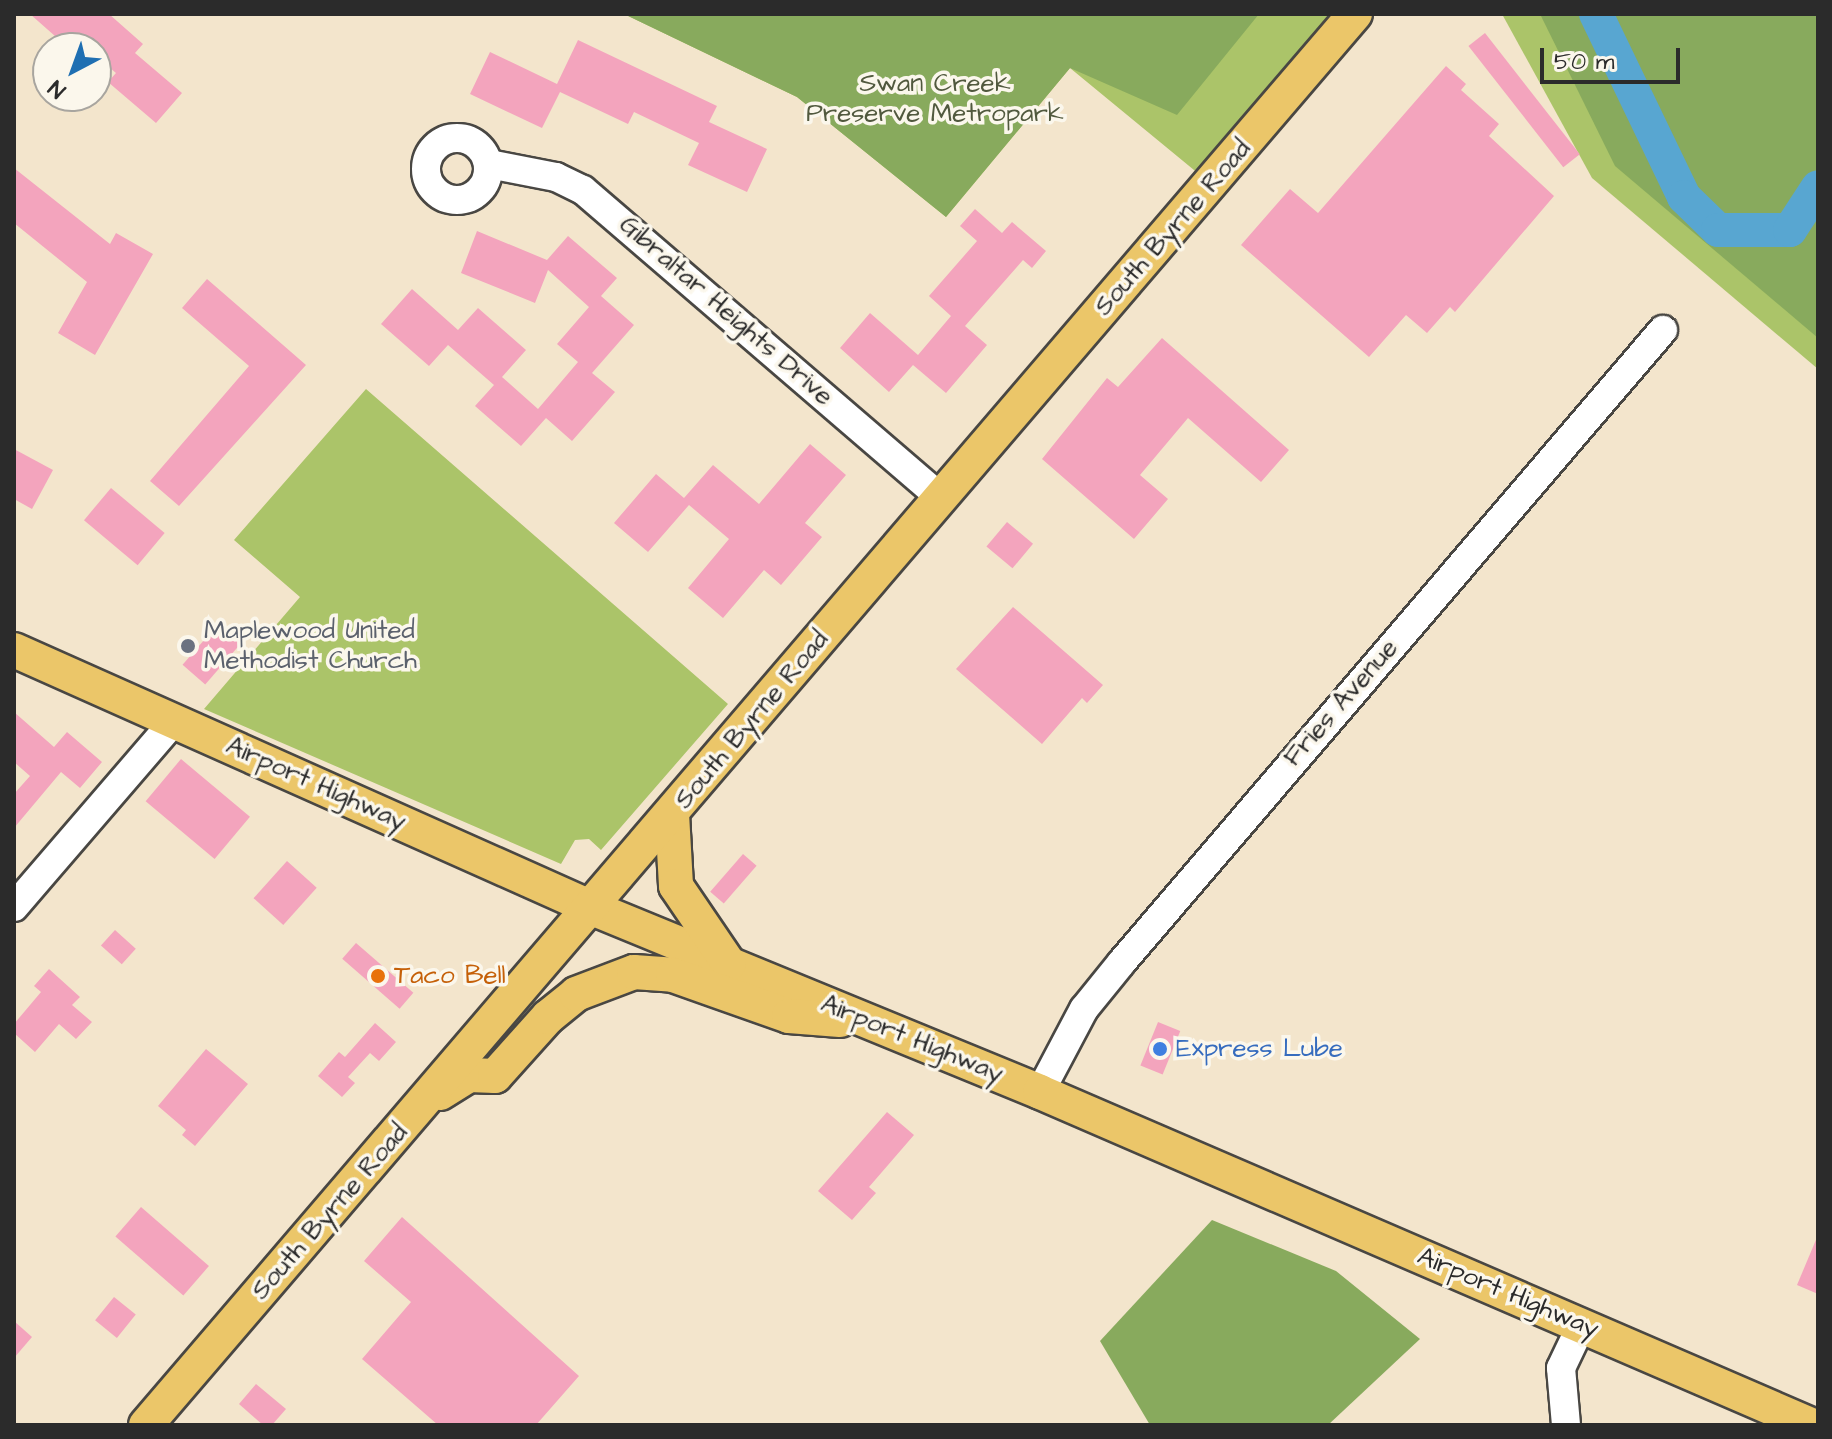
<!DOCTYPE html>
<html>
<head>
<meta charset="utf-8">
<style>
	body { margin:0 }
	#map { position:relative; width:1832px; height:1439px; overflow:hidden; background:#f3e5cc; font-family:"Architects Daughter",sans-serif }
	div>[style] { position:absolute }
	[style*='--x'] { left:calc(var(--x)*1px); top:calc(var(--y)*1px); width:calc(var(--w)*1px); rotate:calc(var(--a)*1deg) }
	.green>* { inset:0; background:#abc469 }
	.forest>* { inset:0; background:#88aa5d }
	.river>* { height:34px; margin:-17px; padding:0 17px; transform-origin:17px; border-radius:17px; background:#58a6d1 }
	.building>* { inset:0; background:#f3a4bd; transform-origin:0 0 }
	.roads { filter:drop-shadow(2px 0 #494743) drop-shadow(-2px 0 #494743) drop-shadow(0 2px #494743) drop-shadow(0 -2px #494743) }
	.minor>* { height:28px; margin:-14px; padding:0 14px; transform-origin:14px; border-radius:14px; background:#fff }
	.minor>.ring { margin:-14px; padding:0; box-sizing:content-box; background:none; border:28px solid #fff; border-radius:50% }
	.major>* { height:34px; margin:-17px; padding:0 17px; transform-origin:17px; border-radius:17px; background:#ebc669 }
	.dots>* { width:22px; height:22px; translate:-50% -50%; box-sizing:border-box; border:4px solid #fbf7ec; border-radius:50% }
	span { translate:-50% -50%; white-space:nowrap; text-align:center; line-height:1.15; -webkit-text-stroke:7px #fbf7ec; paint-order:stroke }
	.park-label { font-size:26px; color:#51593e }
	.street-label { font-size:26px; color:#2b2b2b }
	.worship-label { font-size:26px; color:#5b616d }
	.left { translate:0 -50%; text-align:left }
	.food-label { font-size:26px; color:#c56008 }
	.shop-label { font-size:26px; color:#366cbe }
	.frame { position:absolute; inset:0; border:16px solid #2b2b2b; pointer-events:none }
	.north { position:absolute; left:32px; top:32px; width:80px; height:80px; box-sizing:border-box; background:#fbf7ec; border:2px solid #a8a59f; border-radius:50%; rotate:221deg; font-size:22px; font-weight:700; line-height:32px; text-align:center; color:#2b2b2b }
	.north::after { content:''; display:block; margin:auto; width:28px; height:36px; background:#1f6fb2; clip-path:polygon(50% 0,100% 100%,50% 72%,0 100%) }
	.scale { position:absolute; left:1540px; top:48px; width:140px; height:36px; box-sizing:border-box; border:4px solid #2b2b2b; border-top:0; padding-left:10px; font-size:24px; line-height:28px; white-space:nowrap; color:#2b2b2b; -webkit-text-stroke:6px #fbf7ec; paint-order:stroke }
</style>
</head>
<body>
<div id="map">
	<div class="green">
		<div style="clip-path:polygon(624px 14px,1355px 14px,1211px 184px,1070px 68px,946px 217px,797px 97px)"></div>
		<div style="clip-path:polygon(1502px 14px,1818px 14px,1818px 369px,1592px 178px)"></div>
		<div style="clip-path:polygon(366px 389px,728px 704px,601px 850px,589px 839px,575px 840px,561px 864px,204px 709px,300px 597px,234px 540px)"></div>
	</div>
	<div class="forest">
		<div style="clip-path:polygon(624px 14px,1259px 14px,1177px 115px,1070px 68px,946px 217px,797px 97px)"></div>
		<div style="clip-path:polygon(1540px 14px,1818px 14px,1818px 338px,1615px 166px)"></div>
		<div style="clip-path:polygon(1212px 1220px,1336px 1271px,1420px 1339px,1328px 1425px,1150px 1425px,1100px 1341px)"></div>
	</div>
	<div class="river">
		<div style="--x:1596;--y:14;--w:203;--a:64.3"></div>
		<div style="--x:1684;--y:197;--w:47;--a:44.1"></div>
		<div style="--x:1718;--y:230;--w:72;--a:0"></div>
		<div style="--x:1790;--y:230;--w:51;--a:-56.9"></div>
	</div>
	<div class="building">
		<div style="clip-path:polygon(30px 14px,109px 14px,143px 44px,135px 53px,182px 93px,156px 123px,108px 82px,116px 73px,96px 56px,96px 48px,87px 48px,72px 35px,64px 44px)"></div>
		<div style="left:1485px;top:33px;width:154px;height:21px;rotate:52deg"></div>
		<div style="clip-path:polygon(578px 40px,717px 106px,709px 122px,767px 149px,747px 192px,688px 165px,699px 143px,634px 112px,628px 124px,560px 92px,542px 128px,470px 94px,490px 52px,557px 84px)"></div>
		<div style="clip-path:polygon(1446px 66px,1466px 84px,1461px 90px,1499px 124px,1489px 136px,1554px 196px,1455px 312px,1450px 307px,1427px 333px,1406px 315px,1369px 357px,1241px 245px,1290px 189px,1318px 213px)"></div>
		<div style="clip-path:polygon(14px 168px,110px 244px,116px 233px,153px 254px,95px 355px,58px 333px,87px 282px,14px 223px)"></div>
		<div style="clip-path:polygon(975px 209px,1002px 233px,1012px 222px,1046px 251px,1032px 268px,1023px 260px,965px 326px,987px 345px,946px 393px,913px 365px,889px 392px,840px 348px,870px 313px,918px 355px,951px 316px,929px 296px,977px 241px,960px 226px)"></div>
		<div style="clip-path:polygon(477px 231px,547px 260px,568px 236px,617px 278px,601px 296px,634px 325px,592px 373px,615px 392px,572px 441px,546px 418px,521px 446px,475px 406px,494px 385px,448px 345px,429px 366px,381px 324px,412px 289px,458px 330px,478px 308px,526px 350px,502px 377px,538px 409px,578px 362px,557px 344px,589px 307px,548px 270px,535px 303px,461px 273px)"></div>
		<div style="clip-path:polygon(207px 279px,306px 365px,179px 506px,150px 481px,249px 366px,182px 308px)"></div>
		<div style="clip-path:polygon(1162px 338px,1289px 450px,1261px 482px,1188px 418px,1140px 475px,1168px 499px,1134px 539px,1042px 459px,1107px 378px,1118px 387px)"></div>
		<div style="clip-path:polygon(810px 444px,846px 475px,805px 523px,822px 537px,781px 585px,764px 570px,723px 618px,688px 588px,729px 539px,689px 505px,648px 552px,614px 523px,656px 474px,684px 498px,713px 465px,759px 504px)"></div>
		<div style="clip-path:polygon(14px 449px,53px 470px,32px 509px,14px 499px)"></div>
		<div style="left:111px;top:488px;width:70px;height:42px;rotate:40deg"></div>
		<div style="left:1007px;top:522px;width:34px;height:32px;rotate:40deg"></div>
		<div style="clip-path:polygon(1013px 607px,1103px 685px,1087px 703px,1082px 698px,1042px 744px,956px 669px)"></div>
		<div style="left:218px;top:624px;width:30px;height:54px;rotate:41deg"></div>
		<div style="clip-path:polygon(14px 712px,54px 747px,67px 732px,102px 762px,80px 788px,61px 772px,14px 828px,14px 794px,30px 776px,14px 762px)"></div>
		<div style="left:181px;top:759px;width:90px;height:55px;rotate:40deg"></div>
		<div style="left:743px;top:854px;width:18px;height:50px;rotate:41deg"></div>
		<div style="left:287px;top:861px;width:40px;height:50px;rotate:42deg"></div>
		<div style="left:115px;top:930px;width:28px;height:21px;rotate:42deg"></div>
		<div style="left:356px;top:943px;width:76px;height:21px;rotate:41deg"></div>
		<div style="clip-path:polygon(49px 969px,80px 997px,72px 1005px,92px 1022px,76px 1039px,59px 1024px,35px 1052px,14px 1033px,14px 1024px,41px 992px,34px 986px)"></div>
		<div style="left:1158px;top:1022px;width:24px;height:47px;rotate:22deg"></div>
		<div style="clip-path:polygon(375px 1023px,396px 1042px,379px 1061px,370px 1053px,348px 1077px,355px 1083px,342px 1097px,318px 1076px,339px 1052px,345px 1057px)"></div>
		<div style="clip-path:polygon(206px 1049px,248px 1084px,195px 1146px,182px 1135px,186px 1130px,158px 1106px)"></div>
		<div style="clip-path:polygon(887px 1112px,914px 1135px,869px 1187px,876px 1193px,852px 1220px,818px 1191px)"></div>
		<div style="left:141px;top:1207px;width:90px;height:39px;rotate:41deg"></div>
		<div style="clip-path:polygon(402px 1217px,579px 1376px,536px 1425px,438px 1425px,362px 1359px,411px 1302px,364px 1261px)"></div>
		<div style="clip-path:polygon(1818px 1235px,1818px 1294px,1797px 1285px)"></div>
		<div style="left:114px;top:1297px;width:28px;height:30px;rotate:39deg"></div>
		<div style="clip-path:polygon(14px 1321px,32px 1337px,14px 1358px)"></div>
		<div style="clip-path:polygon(256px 1384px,286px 1409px,272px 1425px,263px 1425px,239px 1404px)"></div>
	</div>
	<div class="roads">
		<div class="minor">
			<div class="ring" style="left:426px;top:138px;width:34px;height:34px"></div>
			<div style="--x:489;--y:164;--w:68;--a:11"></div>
			<div style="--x:556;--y:177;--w:30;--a:26"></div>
			<div style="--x:583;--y:190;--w:472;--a:40.7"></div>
			<div style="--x:14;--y:907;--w:245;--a:-49.3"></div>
			<div style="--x:1040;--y:1092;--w:94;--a:-62.1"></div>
			<div style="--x:1084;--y:1009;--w:60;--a:-51"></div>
			<div style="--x:1122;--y:962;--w:832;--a:-49.44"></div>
			<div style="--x:1566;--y:1425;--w:57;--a:-95"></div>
			<div style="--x:1561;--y:1368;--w:49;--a:-64.5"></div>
		</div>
		<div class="major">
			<div style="--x:14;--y:650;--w:633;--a:24.05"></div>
			<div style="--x:592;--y:908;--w:484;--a:22.3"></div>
			<div style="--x:1040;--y:1092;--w:840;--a:23.36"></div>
			<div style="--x:672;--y:814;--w:72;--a:86.8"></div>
			<div style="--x:676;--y:886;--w:94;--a:55.8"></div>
			<div style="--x:440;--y:1093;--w:34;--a:-32"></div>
			<div style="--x:469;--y:1075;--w:26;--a:2"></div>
			<div style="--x:495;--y:1076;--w:79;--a:-48.1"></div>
			<div style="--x:548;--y:1017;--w:36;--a:-39"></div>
			<div style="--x:576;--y:994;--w:62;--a:-20.8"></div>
			<div style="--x:634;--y:972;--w:39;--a:4"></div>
			<div style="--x:673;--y:975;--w:123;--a:19.5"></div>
			<div style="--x:789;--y:1016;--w:51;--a:4.5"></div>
			<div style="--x:146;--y:1425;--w:1858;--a:-49.41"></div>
		</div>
	</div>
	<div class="dots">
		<div style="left:188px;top:646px;background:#6b7280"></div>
		<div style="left:378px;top:976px;background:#e8710a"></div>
		<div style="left:1160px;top:1049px;background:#3f7fe0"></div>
	</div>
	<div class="park-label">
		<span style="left:935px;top:99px">Swan Creek<br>Preserve Metropark</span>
	</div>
	<div class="street-label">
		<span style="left:1173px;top:228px;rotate:-49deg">South Byrne Road</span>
		<span style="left:726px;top:311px;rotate:41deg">Gibraltar Heights Drive</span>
		<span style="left:1341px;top:703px;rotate:-49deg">Fries Avenue</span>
		<span style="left:752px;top:720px;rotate:-50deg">South Byrne Road</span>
		<span style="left:316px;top:784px;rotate:24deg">Airport Highway</span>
		<span style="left:912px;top:1039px;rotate:22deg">Airport Highway</span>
		<span style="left:330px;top:1212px;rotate:-49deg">South Byrne Road</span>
		<span style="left:1508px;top:1293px;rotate:23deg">Airport Highway</span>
	</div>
	<div class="worship-label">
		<span class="left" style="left:204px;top:646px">Maplewood United<br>Methodist Church</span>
	</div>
	<div class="food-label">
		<span class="left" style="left:394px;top:976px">Taco Bell</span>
	</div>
	<div class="shop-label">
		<span class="left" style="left:1176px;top:1049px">Express Lube</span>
	</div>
	<div class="frame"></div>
	<div class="north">N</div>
	<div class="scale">50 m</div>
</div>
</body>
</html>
